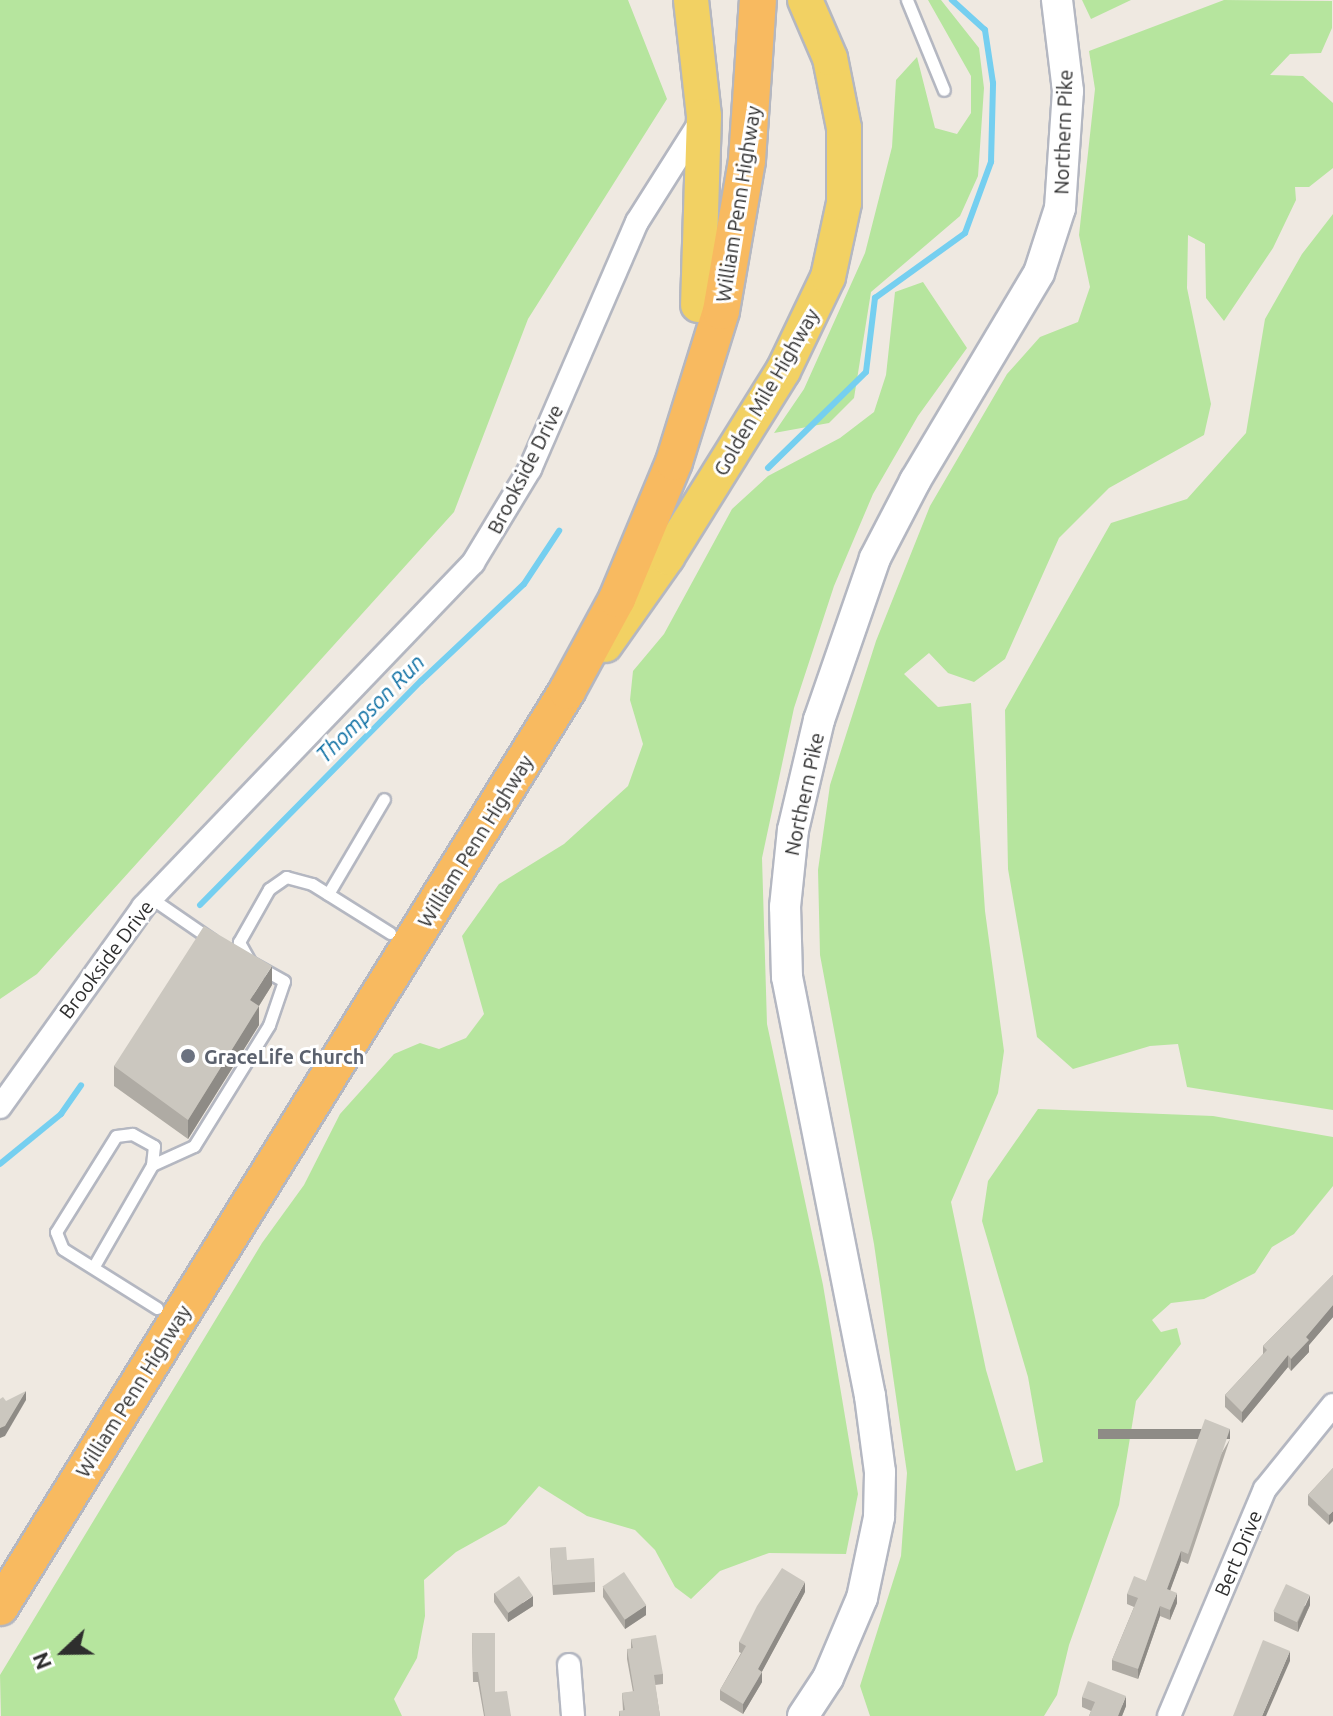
<!DOCTYPE html>
<html>
<head>
<meta charset="utf-8">
<style>
	body { margin:0 }
	#map { position:relative; width:1333px; height:1716px; overflow:hidden; background:#efe9e1; font-family:Ubuntu,sans-serif }
	div>[style] { position:absolute }
	[style*='--x'] { left:calc(var(--x)*1px); top:calc(var(--y)*1px); width:calc(var(--w)*1px); rotate:calc(var(--a)*1deg) }
	.green>* { inset:0; background:#b6e59e }
	.stream>* { height:6px; margin:-3px; padding:0 3px; transform-origin:3px; border-radius:3px; background:#75cff0 }
	.roads { filter:drop-shadow(2px 0 #b4b7c1) drop-shadow(-2px 0 #b4b7c1) drop-shadow(0 2px #b4b7c1) drop-shadow(0 -2px #b4b7c1) }
	.service>* { height:11px; margin:-5.5px; padding:0 5.5px; transform-origin:5.5px; border-radius:5.5px; background:#fff }
	.minor>* { height:22px; margin:-11px; padding:0 11px; transform-origin:11px; border-radius:11px; background:#fff }
	.secondary>* { height:30px; margin:-15px; padding:0 15px; transform-origin:15px; border-radius:15px; background:#fff }
	.primary>* { height:34px; margin:-17px; padding:0 17px; transform-origin:17px; border-radius:17px; background:#f2d163 }
	.trunk>* { height:36px; margin:-18px; padding:0 18px; transform-origin:18px; border-radius:18px; background:#f8ba60 }
	.wall>* { inset:0; background:#afaba4 }
	.shaded-wall>* { inset:0; background:#8e8b86; transform-origin:0 0 }
	.building>* { inset:0; background:#cbc7bf; transform-origin:0 0 }
	.dots>* { width:22px; height:22px; translate:-50% -50%; box-sizing:border-box; border:4px solid #fff; border-radius:50% }
	span { translate:-50% -50%; white-space:nowrap; text-align:center; line-height:1.15; -webkit-text-stroke:6px #fff; paint-order:stroke }
	.street-label { font-size:20px; color:#2e2e2e }
	.worship-label { font-size:20px; color:#5b616d; font-weight:700 }
	.left { translate:0 -50%; text-align:left }
	.water-label { font-size:22px; color:#0d6fa3; font-style:italic }
	.north { position:absolute; left:24px; top:1612px; width:80px; height:80px; -webkit-text-stroke:6px #fff; paint-order:stroke; rotate:248deg; font-size:22px; font-weight:700; line-height:32px; text-align:center; color:#2e2e2e }
	.north::after { content:''; display:block; margin:auto; width:28px; height:36px; background:#2e2e2e; clip-path:polygon(50% 0,100% 100%,50% 72%,0 100%) }
</style>
</head>
<body>
<div id="map">
	<div class="green">
		<div style="clip-path:polygon(0 0,628px 0,667px 99px,528px 319px,454px 512px,37px 974px,0 999px)"></div>
		<div style="clip-path:polygon(928px 0,941px 0,979px 48px,984px 88px,978px 176px,960px 216px,871px 292px,854px 398px,829px 423px,774px 433px,804px 389px,865px 253px,892px 147px,896px 80px,917px 57px,935px 128px,957px 134px,971px 113px,971px 76px)"></div>
		<div style="clip-path:polygon(1082px 0,1131px 0,1091px 19px)"></div>
		<div style="clip-path:polygon(1224px 0,1332px 1px,1332px 28px,1321px 53px,1290px 54px,1270px 75px,1303px 76px,1333px 103px,1333px 168px,1309px 187px,1295px 187px,1296px 200px,1273px 248px,1224px 321px,1206px 298px,1205px 244px,1188px 235px,1187px 288px,1211px 404px,1204px 435px,1109px 488px,1059px 538px,1005px 659px,974px 682px,948px 673px,929px 653px,904px 674px,938px 707px,971px 703px,985px 911px,1004px 1051px,998px 1093px,951px 1202px,986px 1370px,1016px 1471px,1043px 1462px,1028px 1377px,982px 1221px,988px 1181px,1038px 1109px,1213px 1116px,1333px 1137px,1333px 1186px,1294px 1234px,1272px 1247px,1255px 1273px,1204px 1299px,1171px 1303px,1152px 1320px,1161px 1332px,1177px 1328px,1181px 1344px,1136px 1401px,1119px 1505px,1069px 1645px,1057px 1695px,1044px 1716px,870px 1716px,860px 1686px,901px 1556px,907px 1473px,874px 1244px,820px 955px,818px 870px,830px 785px,876px 641px,930px 506px,1007px 374px,1040px 337px,1078px 322px,1090px 287px,1079px 235px,1095px 89px,1089px 51px)"></div>
		<div style="clip-path:polygon(1333px 214px,1333px 1110px,1187px 1087px,1178px 1044px,1150px 1046px,1073px 1069px,1037px 1037px,1008px 869px,1005px 710px,1111px 523px,1187px 499px,1246px 433px,1265px 319px,1302px 254px)"></div>
		<div style="clip-path:polygon(923px 282px,967px 348px,918px 416px,873px 494px,834px 586px,794px 708px,762px 858px,767px 1024px,823px 1285px,858px 1494px,846px 1554px,769px 1553px,720px 1571px,691px 1599px,675px 1587px,655px 1550px,635px 1530px,587px 1516px,539px 1486px,506px 1524px,456px 1552px,424px 1580px,425px 1616px,417px 1658px,394px 1699px,402px 1716px,1px 1716px,0 1675px,262px 1243px,304px 1185px,340px 1114px,394px 1054px,420px 1043px,439px 1049px,466px 1038px,484px 1014px,462px 936px,499px 884px,564px 844px,628px 786px,643px 744px,630px 700px,633px 671px,664px 634px,732px 509px,768px 476px,840px 438px,874px 412px,886px 375px,895px 292px)"></div>
	</div>
	<div class="stream">
		<div style="--x:768;--y:468;--w:137;--a:-44.4"></div>
		<div style="--x:866;--y:372;--w:75;--a:-83.1"></div>
		<div style="--x:875;--y:298;--w:111;--a:-35.8"></div>
		<div style="--x:965;--y:233;--w:76;--a:-69.9"></div>
		<div style="--x:991;--y:162;--w:79;--a:-88.5"></div>
		<div style="--x:993;--y:83;--w:54;--a:-98.6"></div>
		<div style="--x:985;--y:30;--w:45;--a:-137.7"></div>
		<div style="--x:200;--y:905;--w:315;--a:-45.4"></div>
		<div style="--x:421;--y:681;--w:141;--a:-43.3"></div>
		<div style="--x:524;--y:584;--w:64;--a:-56.6"></div>
		<div style="--x:0;--y:1164;--w:79;--a:-39.3"></div>
		<div style="--x:61;--y:1114;--w:35;--a:-55"></div>
	</div>
	<div class="roads">
		<div class="service">
			<div style="--x:907;--y:0;--w:97;--a:67.7"></div>
			<div style="--x:328;--y:894;--w:110;--a:-59.5"></div>
			<div style="--x:151;--y:898;--w:74;--a:34.5"></div>
			<div style="--x:239;--y:942;--w:61;--a:-60.5"></div>
			<div style="--x:269;--y:889;--w:21;--a:-35"></div>
			<div style="--x:286;--y:877;--w:27;--a:15"></div>
			<div style="--x:312;--y:884;--w:92;--a:32.1"></div>
			<div style="--x:152;--y:1165;--w:46;--a:-24.3"></div>
			<div style="--x:194;--y:1146;--w:142;--a:-58.2"></div>
			<div style="--x:269;--y:1025;--w:46;--a:-71.2"></div>
			<div style="--x:284;--y:981;--w:39;--a:-151"></div>
			<div style="--x:250;--y:962;--w:23;--a:-119"></div>
			<div style="--x:94;--y:1266;--w:116;--a:-60.1"></div>
			<div style="--x:152;--y:1165;--w:19;--a:-84"></div>
			<div style="--x:154;--y:1146;--w:25;--a:-151"></div>
			<div style="--x:132;--y:1134;--w:16;--a:173"></div>
			<div style="--x:116;--y:1136;--w:113;--a:122"></div>
			<div style="--x:56;--y:1232;--w:18;--a:68"></div>
			<div style="--x:63;--y:1249;--w:111;--a:32.1"></div>
		</div>
		<div class="minor">
			<div style="--x:0;--y:1107;--w:246;--a:-54.4"></div>
			<div style="--x:143;--y:907;--w:477;--a:-46.2"></div>
			<div style="--x:473;--y:563;--w:110;--a:-58.8"></div>
			<div style="--x:530;--y:469;--w:269;--a:-66.6"></div>
			<div style="--x:637;--y:222;--w:125;--a:-57.7"></div>
			<div style="--x:569;--y:1665;--w:51;--a:85.5"></div>
			<div style="--x:1169;--y:1716;--w:246;--a:-67.1"></div>
			<div style="--x:1265;--y:1489;--w:108;--a:-51"></div>
		</div>
		<div class="secondary">
			<div style="--x:803;--y:1716;--w:45;--a:-56.7"></div>
			<div style="--x:828;--y:1678;--w:87;--a:-67"></div>
			<div style="--x:862;--y:1598;--w:83;--a:-78.1"></div>
			<div style="--x:879;--y:1517;--w:45;--a:-88.7"></div>
			<div style="--x:880;--y:1472;--w:77;--a:-97.5"></div>
			<div style="--x:870;--y:1396;--w:427;--a:-101.2"></div>
			<div style="--x:787;--y:977;--w:70;--a:-91.6"></div>
			<div style="--x:785;--y:907;--w:77;--a:-84.1"></div>
			<div style="--x:793;--y:830;--w:113;--a:-76.7"></div>
			<div style="--x:819;--y:720;--w:171;--a:-70.9"></div>
			<div style="--x:875;--y:558;--w:87;--a:-62.5"></div>
			<div style="--x:915;--y:481;--w:242;--a:-59.2"></div>
			<div style="--x:1039;--y:273;--w:68;--a:-72.1"></div>
			<div style="--x:1060;--y:208;--w:117;--a:-86.1"></div>
			<div style="--x:1068;--y:91;--w:92;--a:-96.9"></div>
		</div>
		<div class="primary">
			<div style="--x:691;--y:0;--w:117;--a:83.6"></div>
			<div style="--x:704;--y:116;--w:189;--a:91.8"></div>
			<div style="--x:605;--y:645;--w:108;--a:-54.8"></div>
			<div style="--x:667;--y:557;--w:219;--a:-58.1"></div>
			<div style="--x:783;--y:371;--w:104;--a:-64.4"></div>
			<div style="--x:828;--y:277;--w:76;--a:-77.8"></div>
			<div style="--x:844;--y:203;--w:75;--a:-90"></div>
			<div style="--x:844;--y:128;--w:71;--a:-101.3"></div>
			<div style="--x:830;--y:58;--w:63;--a:-113.3"></div>
		</div>
		<div class="trunk">
			<div style="--x:0;--y:1607;--w:1077;--a:-58.24"></div>
			<div style="--x:567;--y:691;--w:105;--a:-61.5"></div>
			<div style="--x:617;--y:599;--w:148;--a:-67.4"></div>
			<div style="--x:674;--y:462;--w:158;--a:-72.7"></div>
			<div style="--x:721;--y:311;--w:153;--a:-80.2"></div>
			<div style="--x:747;--y:160;--w:160;--a:-86.1"></div>
		</div>
	</div>
	<div class="wall">
		<div style="clip-path:polygon(272px 985px,259px 1006px,259px 1025px,188px 1139px,114px 1086px,114px 1066px)"></div>
		<div style="clip-path:polygon(1333px 1275px,1333px 1317px,1309px 1345px,1309px 1352px,1291px 1371px,1288px 1367px,1242px 1423px,1225px 1407px,1225px 1395px,1263px 1354px,1263px 1346px)"></div>
		<div style="clip-path:polygon(1230px 1439px,1188px 1564px,1181px 1561px,1170px 1590px,1177px 1603px,1170px 1620px,1160px 1616px,1138px 1679px,1112px 1670px,1112px 1660px,1134px 1607px,1127px 1604px,1127px 1594px,1146px 1581px)"></div>
		<div style="clip-path:polygon(1333px 1468px,1329px 1525px,1308px 1505px,1308px 1495px)"></div>
		<div style="clip-path:polygon(550px 1548px,595px 1582px,595px 1592px,553px 1595px)"></div>
		<div style="clip-path:polygon(603px 1587px,646px 1615px,625px 1629px,603px 1597px)"></div>
		<div style="clip-path:polygon(805px 1592px,762px 1671px,762px 1682px,743px 1714px,720px 1700px,720px 1690px,741px 1653px,739px 1652px,739px 1642px)"></div>
		<div style="clip-path:polygon(494px 1593px,533px 1606px,508px 1622px,494px 1602px)"></div>
		<div style="clip-path:polygon(1310px 1605px,1298px 1632px,1274px 1621px,1274px 1611px)"></div>
		<div style="clip-path:polygon(472px 1633px,495px 1692px,511px 1716px,484px 1716px,478px 1682px,473px 1682px)"></div>
		<div style="clip-path:polygon(631px 1639px,663px 1674px,663px 1684px,655px 1685px,660px 1716px,619px 1716px,619px 1711px,623px 1711px,622px 1693px,633px 1692px,627px 1659px,627px 1649px,631px 1649px)"></div>
		<div style="clip-path:polygon(1082px 1697px,1126px 1706px,1122px 1716px,1089px 1716px,1091px 1711px,1082px 1707px)"></div>
	</div>
	<div class="shaded-wall">
		<div style="clip-path:polygon(272px 966px,272px 985px,250px 1020px,250px 1000px)"></div>
		<div style="clip-path:polygon(259px 1006px,259px 1025px,188px 1139px,188px 1120px)"></div>
		<div style="clip-path:polygon(1333px 1305px,1333px 1317px,1309px 1345px,1309px 1352px,1291px 1371px,1291px 1359px,1306px 1337px)"></div>
		<div style="clip-path:polygon(1288px 1355px,1288px 1367px,1242px 1423px,1242px 1412px)"></div>
		<div style="clip-path:polygon(26px 1391px,26px 1400px,5px 1436px,0 1438px,0 1428px)"></div>
		<div style="left:1230px;top:1429px;width:10px;height:132px;rotate:90deg"></div>
		<div style="clip-path:polygon(1333px 1511px,1333px 1521px,1329px 1525px,1329px 1515px)"></div>
		<div style="clip-path:polygon(1181px 1551px,1181px 1561px,1167px 1599px,1167px 1589px)"></div>
		<div style="clip-path:polygon(805px 1582px,805px 1592px,758px 1679px,758px 1669px)"></div>
		<div style="clip-path:polygon(1177px 1593px,1177px 1603px,1170px 1620px,1170px 1610px)"></div>
		<div style="clip-path:polygon(1310px 1595px,1310px 1605px,1298px 1632px,1298px 1622px)"></div>
		<div style="clip-path:polygon(533px 1596px,533px 1606px,508px 1622px,508px 1613px)"></div>
		<div style="clip-path:polygon(646px 1605px,646px 1615px,625px 1629px,625px 1619px)"></div>
		<div style="clip-path:polygon(1160px 1606px,1160px 1616px,1138px 1679px,1138px 1669px)"></div>
		<div style="clip-path:polygon(1290px 1651px,1290px 1661px,1266px 1716px,1262px 1716px)"></div>
		<div style="clip-path:polygon(762px 1672px,762px 1682px,743px 1714px,743px 1704px)"></div>
		<div style="clip-path:polygon(1126px 1696px,1126px 1706px,1122px 1716px,1118px 1716px)"></div>
	</div>
	<div class="building">
		<div style="clip-path:polygon(204px 926px,272px 966px,250px 1000px,259px 1006px,188px 1120px,114px 1066px)"></div>
		<div style="clip-path:polygon(1333px 1275px,1333px 1305px,1306px 1337px,1309px 1340px,1291px 1359px,1288px 1355px,1242px 1412px,1225px 1395px,1267px 1350px,1263px 1346px)"></div>
		<div style="clip-path:polygon(26px 1391px,5px 1426px,0 1428px,0 1399px,3px 1397px,6px 1401px)"></div>
		<div style="clip-path:polygon(1205px 1419px,1230px 1429px,1188px 1554px,1181px 1551px,1167px 1589px,1177px 1593px,1170px 1610px,1160px 1606px,1138px 1669px,1112px 1660px,1138px 1598px,1127px 1594px,1134px 1576px,1146px 1581px)"></div>
		<div style="clip-path:polygon(1333px 1468px,1333px 1511px,1329px 1515px,1308px 1495px)"></div>
		<div style="clip-path:polygon(566px 1547px,567px 1560px,594px 1558px,595px 1582px,553px 1585px,550px 1548px)"></div>
		<div style="clip-path:polygon(782px 1568px,805px 1582px,758px 1669px,762px 1672px,743px 1704px,720px 1690px,746px 1646px,739px 1642px,757px 1606px)"></div>
		<div style="left:624px;top:1572px;width:40px;height:26px;rotate:56deg"></div>
		<div style="left:519px;top:1576px;width:24px;height:30px;rotate:55deg"></div>
		<div style="left:1286px;top:1584px;width:26px;height:30px;rotate:25deg"></div>
		<div style="clip-path:polygon(472px 1633px,495px 1633px,495px 1692px,507px 1691px,511px 1716px,485px 1716px,478px 1672px,473px 1672px)"></div>
		<div style="clip-path:polygon(656px 1635px,663px 1674px,654px 1675px,660px 1716px,620px 1716px,619px 1711px,625px 1710px,622px 1693px,634px 1691px,627px 1649px,633px 1648px,631px 1639px)"></div>
		<div style="clip-path:polygon(1263px 1640px,1290px 1651px,1262px 1716px,1233px 1716px)"></div>
		<div style="clip-path:polygon(1088px 1681px,1126px 1696px,1118px 1716px,1089px 1716px,1095px 1702px,1082px 1697px)"></div>
	</div>
	<div class="dots">
		<div style="left:188px;top:1056px;background:#6b7280"></div>
	</div>
	<div class="street-label">
		<span style="left:1063px;top:132px;rotate:-88deg">Northern Pike</span>
		<span style="left:738px;top:204px;rotate:-81deg">William Penn Highway</span>
		<span style="left:766px;top:392px;rotate:-60deg">Golden Mile Highway</span>
		<span style="left:525px;top:469px;rotate:-63deg">Brookside Drive</span>
		<span style="left:804px;top:794px;rotate:-78deg">Northern Pike</span>
		<span style="left:475px;top:841px;rotate:-58deg">William Penn Highway</span>
		<span style="left:106px;top:959px;rotate:-53deg">Brookside Drive</span>
		<span style="left:133px;top:1391px;rotate:-58deg">William Penn Highway</span>
		<span style="left:1238px;top:1553px;rotate:-67deg">Bert Drive</span>
	</div>
	<div class="worship-label">
		<span class="left" style="left:204px;top:1056px">GraceLife Church</span>
	</div>
	<div class="water-label">
		<span style="left:370px;top:708px;rotate:-45deg">Thompson Run</span>
	</div>
	<div class="north">N</div>
</div>
</body>
</html>
